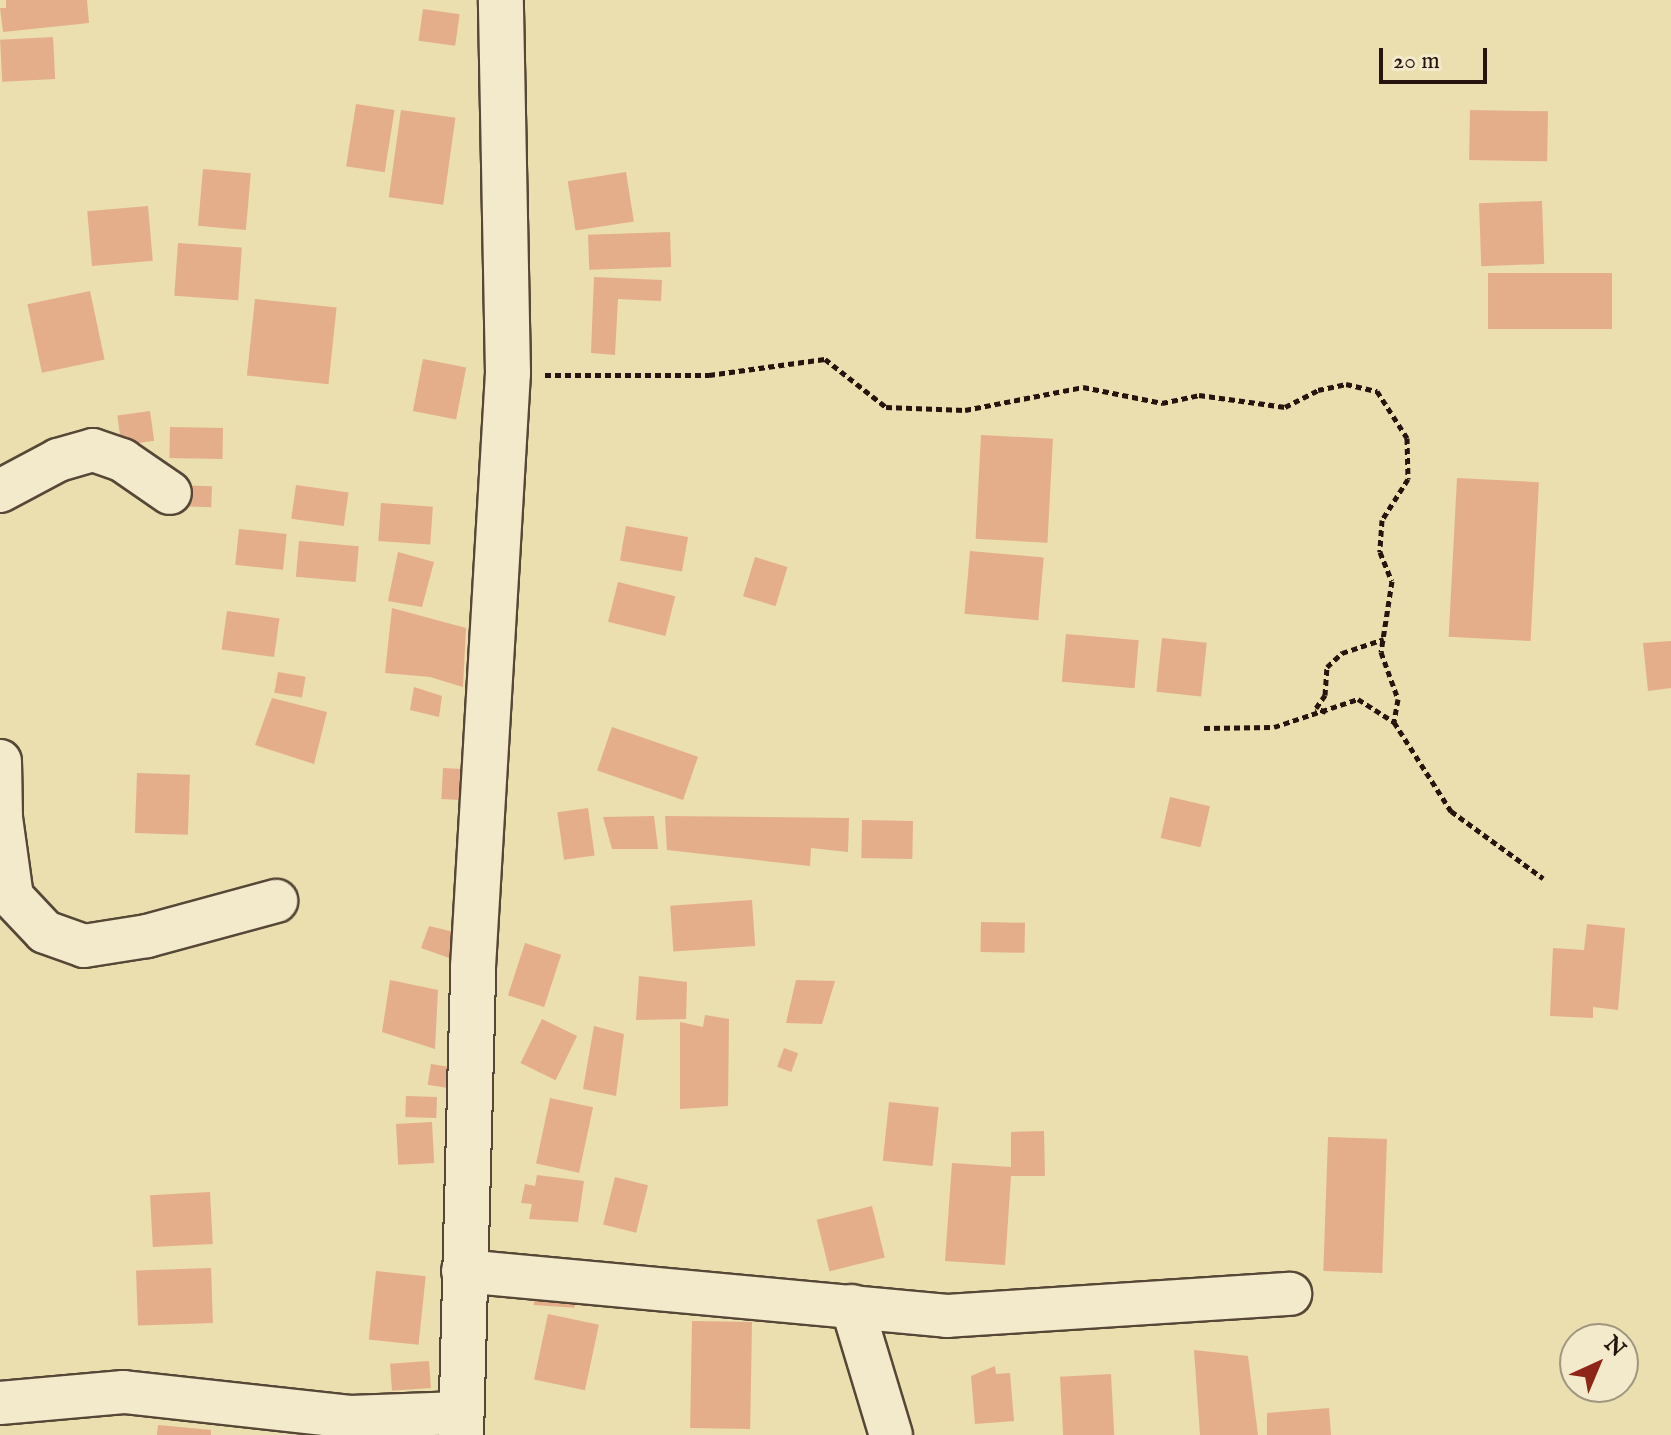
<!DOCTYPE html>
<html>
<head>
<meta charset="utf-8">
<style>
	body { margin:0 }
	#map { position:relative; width:1671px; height:1435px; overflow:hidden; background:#ebdeaf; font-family:"IM FELL English",serif }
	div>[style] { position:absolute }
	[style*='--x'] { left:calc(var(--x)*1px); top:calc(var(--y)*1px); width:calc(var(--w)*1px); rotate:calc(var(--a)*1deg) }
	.building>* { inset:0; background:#e4ae8a; transform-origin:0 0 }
	.path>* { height:5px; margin-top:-2.5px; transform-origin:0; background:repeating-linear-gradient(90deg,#25150e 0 6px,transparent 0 10px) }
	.roads { filter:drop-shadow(2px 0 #564736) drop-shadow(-2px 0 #564736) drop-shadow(0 2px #564736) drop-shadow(0 -2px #564736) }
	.street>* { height:42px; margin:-21px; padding:0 21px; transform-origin:21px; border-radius:21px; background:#f2eacb }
	.secondary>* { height:44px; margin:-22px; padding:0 22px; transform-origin:22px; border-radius:22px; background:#f2eacb }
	span { translate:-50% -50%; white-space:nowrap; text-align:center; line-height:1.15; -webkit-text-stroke:7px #f2eacb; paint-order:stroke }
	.north { position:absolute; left:1559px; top:1323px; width:80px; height:80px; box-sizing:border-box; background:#f2eacb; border:2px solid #a0957f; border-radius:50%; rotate:44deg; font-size:22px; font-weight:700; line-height:32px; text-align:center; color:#25150e }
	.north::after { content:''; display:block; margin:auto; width:28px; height:36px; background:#8f2418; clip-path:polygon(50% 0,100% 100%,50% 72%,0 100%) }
	.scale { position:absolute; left:1379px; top:48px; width:108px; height:36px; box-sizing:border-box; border:4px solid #25150e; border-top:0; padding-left:10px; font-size:24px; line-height:28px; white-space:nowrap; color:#25150e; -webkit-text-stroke:6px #f2eacb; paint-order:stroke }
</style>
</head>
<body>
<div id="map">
	<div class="building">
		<div style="clip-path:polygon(6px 0,87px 0,89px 23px,3px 32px,0 8px,6px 8px)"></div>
		<div style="left:423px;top:9px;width:37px;height:32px;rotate:8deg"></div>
		<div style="left:53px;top:37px;width:42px;height:53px;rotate:87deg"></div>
		<div style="left:356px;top:104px;width:39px;height:63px;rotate:9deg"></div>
		<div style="left:401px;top:110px;width:55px;height:88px;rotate:8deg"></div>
		<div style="left:1470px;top:110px;width:78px;height:50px;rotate:1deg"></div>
		<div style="left:203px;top:169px;width:48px;height:57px;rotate:5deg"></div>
		<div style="left:626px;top:172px;width:50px;height:59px;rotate:81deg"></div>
		<div style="left:1542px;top:201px;width:63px;height:63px;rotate:88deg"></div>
		<div style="left:148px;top:206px;width:55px;height:61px;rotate:85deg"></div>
		<div style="left:670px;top:232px;width:35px;height:82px;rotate:88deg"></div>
		<div style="left:178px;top:243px;width:64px;height:53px;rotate:4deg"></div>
		<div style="left:1488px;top:273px;width:124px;height:56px"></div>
		<div style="clip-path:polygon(594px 277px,662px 280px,661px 301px,618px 299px,615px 355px,591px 353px)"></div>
		<div style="left:90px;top:291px;width:70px;height:64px;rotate:78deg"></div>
		<div style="left:255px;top:299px;width:82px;height:77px;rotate:6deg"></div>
		<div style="left:423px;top:359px;width:44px;height:53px;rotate:11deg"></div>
		<div style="left:150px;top:411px;width:30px;height:33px;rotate:82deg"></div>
		<div style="left:170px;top:427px;width:53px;height:31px;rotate:1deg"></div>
		<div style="left:981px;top:435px;width:72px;height:104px;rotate:3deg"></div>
		<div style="left:1457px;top:478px;width:82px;height:159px;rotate:3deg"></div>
		<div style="left:176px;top:485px;width:36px;height:21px;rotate:2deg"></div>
		<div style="left:296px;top:485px;width:53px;height:34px;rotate:8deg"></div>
		<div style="left:381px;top:503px;width:52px;height:38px;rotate:4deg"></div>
		<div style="left:626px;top:526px;width:63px;height:35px;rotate:10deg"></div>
		<div style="left:239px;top:529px;width:48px;height:36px;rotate:6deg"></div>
		<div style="left:299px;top:541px;width:60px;height:36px;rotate:5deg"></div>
		<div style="left:970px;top:551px;width:74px;height:63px;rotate:5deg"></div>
		<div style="clip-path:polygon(398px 552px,434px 562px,422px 607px,388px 601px)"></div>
		<div style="left:755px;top:557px;width:34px;height:41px;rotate:17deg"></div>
		<div style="left:618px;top:582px;width:59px;height:41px;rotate:14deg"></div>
		<div style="clip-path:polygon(392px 608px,466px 628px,463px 687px,430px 677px,385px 673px)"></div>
		<div style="left:227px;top:611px;width:53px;height:39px;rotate:8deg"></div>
		<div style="left:1066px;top:634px;width:73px;height:48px;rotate:5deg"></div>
		<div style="left:1162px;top:638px;width:45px;height:54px;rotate:6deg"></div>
		<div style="clip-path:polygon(1671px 641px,1671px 688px,1648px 691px,1643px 643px)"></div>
		<div style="left:278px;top:672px;width:28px;height:21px;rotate:10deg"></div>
		<div style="clip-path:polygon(414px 687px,442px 696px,439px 717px,410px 710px)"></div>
		<div style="clip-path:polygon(272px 698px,327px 712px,314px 764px,255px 745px)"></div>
		<div style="left:612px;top:727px;width:91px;height:46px;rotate:19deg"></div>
		<div style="left:443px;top:768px;width:33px;height:31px;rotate:3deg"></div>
		<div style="left:137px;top:773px;width:53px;height:60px;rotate:2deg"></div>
		<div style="left:1170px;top:797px;width:41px;height:42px;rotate:13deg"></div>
		<div style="left:588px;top:808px;width:48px;height:31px;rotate:82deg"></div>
		<div style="clip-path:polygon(654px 816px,658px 849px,612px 849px,603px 817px)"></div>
		<div style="clip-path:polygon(665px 816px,849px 818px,848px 852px,811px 848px,810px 866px,667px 850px)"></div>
		<div style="left:862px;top:820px;width:51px;height:38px;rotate:1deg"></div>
		<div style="left:752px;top:900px;width:46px;height:82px;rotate:86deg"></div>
		<div style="left:981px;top:922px;width:44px;height:30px;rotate:1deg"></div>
		<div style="clip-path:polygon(1587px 924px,1625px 928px,1618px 1010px,1593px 1007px,1593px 1018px,1550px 1016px,1553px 948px,1584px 950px)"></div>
		<div style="clip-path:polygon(429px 926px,458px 933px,452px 959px,421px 948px)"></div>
		<div style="left:525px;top:943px;width:38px;height:55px;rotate:18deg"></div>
		<div style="clip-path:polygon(639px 976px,687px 982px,686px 1019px,636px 1020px)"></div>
		<div style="clip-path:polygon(390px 980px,438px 990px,435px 1049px,382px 1032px)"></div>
		<div style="clip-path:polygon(796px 980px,835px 981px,822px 1024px,786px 1023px)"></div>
		<div style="clip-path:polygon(705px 1015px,729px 1019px,728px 1106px,680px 1109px,680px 1022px,703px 1027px)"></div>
		<div style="left:542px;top:1019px;width:39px;height:49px;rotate:26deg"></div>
		<div style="clip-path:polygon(594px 1026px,624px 1034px,616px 1096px,583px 1089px)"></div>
		<div style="left:784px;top:1048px;width:15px;height:20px;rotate:20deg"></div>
		<div style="left:431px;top:1064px;width:25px;height:21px;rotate:9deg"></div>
		<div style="left:406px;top:1096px;width:31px;height:21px;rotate:2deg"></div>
		<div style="left:550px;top:1098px;width:44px;height:67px;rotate:12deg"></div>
		<div style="left:889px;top:1102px;width:50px;height:59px;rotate:6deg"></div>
		<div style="left:432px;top:1122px;width:41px;height:36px;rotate:87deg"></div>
		<div style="clip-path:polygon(1044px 1131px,1045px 1176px,1011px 1176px,1005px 1265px,945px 1261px,952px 1163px,1011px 1167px,1011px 1132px)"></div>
		<div style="left:1328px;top:1137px;width:59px;height:134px;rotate:2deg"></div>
		<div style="clip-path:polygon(537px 1175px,584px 1181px,578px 1222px,529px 1219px,532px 1204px,521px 1203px,525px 1184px,535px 1186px)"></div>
		<div style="left:615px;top:1177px;width:34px;height:49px;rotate:14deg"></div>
		<div style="left:210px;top:1192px;width:52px;height:60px;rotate:87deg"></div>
		<div style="left:872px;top:1206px;width:53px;height:57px;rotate:76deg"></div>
		<div style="left:211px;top:1268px;width:55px;height:75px;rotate:88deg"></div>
		<div style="left:376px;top:1271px;width:50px;height:69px;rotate:6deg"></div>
		<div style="left:535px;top:1287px;width:41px;height:18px;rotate:4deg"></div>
		<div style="left:548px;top:1314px;width:52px;height:67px;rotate:12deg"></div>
		<div style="left:692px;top:1321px;width:60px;height:107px;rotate:1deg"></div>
		<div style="clip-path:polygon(1194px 1350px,1248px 1356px,1258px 1435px,1200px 1435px)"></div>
		<div style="left:429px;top:1361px;width:27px;height:39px;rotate:86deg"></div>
		<div style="clip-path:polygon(995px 1366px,996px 1374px,1010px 1373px,1014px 1421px,975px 1424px,971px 1376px)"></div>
		<div style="left:1111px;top:1374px;width:61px;height:51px;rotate:87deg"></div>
		<div style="clip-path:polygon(1329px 1408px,1331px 1435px,1267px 1435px,1267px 1413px)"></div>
		<div style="clip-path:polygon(158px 1425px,211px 1430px,211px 1435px,157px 1435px)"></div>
	</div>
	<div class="path">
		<div style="--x:545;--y:375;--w:164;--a:0"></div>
		<div style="--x:709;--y:375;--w:117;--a:-7.9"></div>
		<div style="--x:825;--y:359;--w:78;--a:38.2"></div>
		<div style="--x:886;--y:407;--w:79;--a:2.2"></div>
		<div style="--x:965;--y:410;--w:120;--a:-11"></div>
		<div style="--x:1083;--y:387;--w:81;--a:11.4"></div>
		<div style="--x:1162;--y:403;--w:38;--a:-12"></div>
		<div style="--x:1199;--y:395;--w:87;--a:7.9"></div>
		<div style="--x:1285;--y:407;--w:37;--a:-27"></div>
		<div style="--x:1318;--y:390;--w:29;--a:-12"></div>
		<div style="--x:1346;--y:384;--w:32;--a:13"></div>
		<div style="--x:1377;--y:391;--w:56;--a:57.4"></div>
		<div style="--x:1407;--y:438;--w:41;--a:88.6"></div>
		<div style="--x:1408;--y:479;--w:49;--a:122.4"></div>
		<div style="--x:1382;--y:520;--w:32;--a:94"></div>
		<div style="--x:1380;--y:552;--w:31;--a:68"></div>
		<div style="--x:1392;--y:581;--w:72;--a:98.8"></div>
		<div style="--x:1381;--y:652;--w:50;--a:70.1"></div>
		<div style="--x:1398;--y:699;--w:23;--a:100"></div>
		<div style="--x:1394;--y:722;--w:106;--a:57.4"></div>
		<div style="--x:1451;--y:811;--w:114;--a:36.1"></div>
		<div style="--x:1326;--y:712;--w:11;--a:-158"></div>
		<div style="--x:1316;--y:708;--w:16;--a:-55"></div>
		<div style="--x:1325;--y:695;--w:28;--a:-86"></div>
		<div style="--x:1327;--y:667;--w:21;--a:-43"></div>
		<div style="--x:1342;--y:653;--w:44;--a:-18.4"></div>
		<div style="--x:1204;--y:728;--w:70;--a:-0.8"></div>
		<div style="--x:1274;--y:727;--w:89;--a:-18.4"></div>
		<div style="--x:1358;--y:699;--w:43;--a:32.6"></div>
	</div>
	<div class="roads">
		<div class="street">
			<div style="--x:0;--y:491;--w:66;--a:-28.1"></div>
			<div style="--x:58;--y:460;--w:36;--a:-16"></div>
			<div style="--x:93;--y:450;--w:31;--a:19"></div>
			<div style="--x:122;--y:460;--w:58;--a:34.5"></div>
			<div style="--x:0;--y:761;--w:57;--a:89"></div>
			<div style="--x:1;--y:818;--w:80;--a:82.1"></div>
			<div style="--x:12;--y:897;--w:48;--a:46.7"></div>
			<div style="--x:45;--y:932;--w:41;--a:19.7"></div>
			<div style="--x:84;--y:946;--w:64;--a:-9"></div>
			<div style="--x:147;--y:936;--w:134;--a:-15.2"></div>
			<div style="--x:463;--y:1271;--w:486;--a:5.3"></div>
			<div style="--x:947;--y:1316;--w:344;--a:-3.7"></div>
			<div style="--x:852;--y:1306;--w:135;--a:73.2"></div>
			<div style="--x:0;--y:1403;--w:124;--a:-5.1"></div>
			<div style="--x:124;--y:1392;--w:227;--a:6.3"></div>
			<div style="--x:350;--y:1417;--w:110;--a:-2.1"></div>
		</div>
		<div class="secondary">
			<div style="--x:461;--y:1435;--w:468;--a:-88.5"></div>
			<div style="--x:473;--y:967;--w:595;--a:-86.63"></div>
			<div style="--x:508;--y:373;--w:373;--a:-91.1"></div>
		</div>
	</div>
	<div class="north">N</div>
	<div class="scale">20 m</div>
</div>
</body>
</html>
